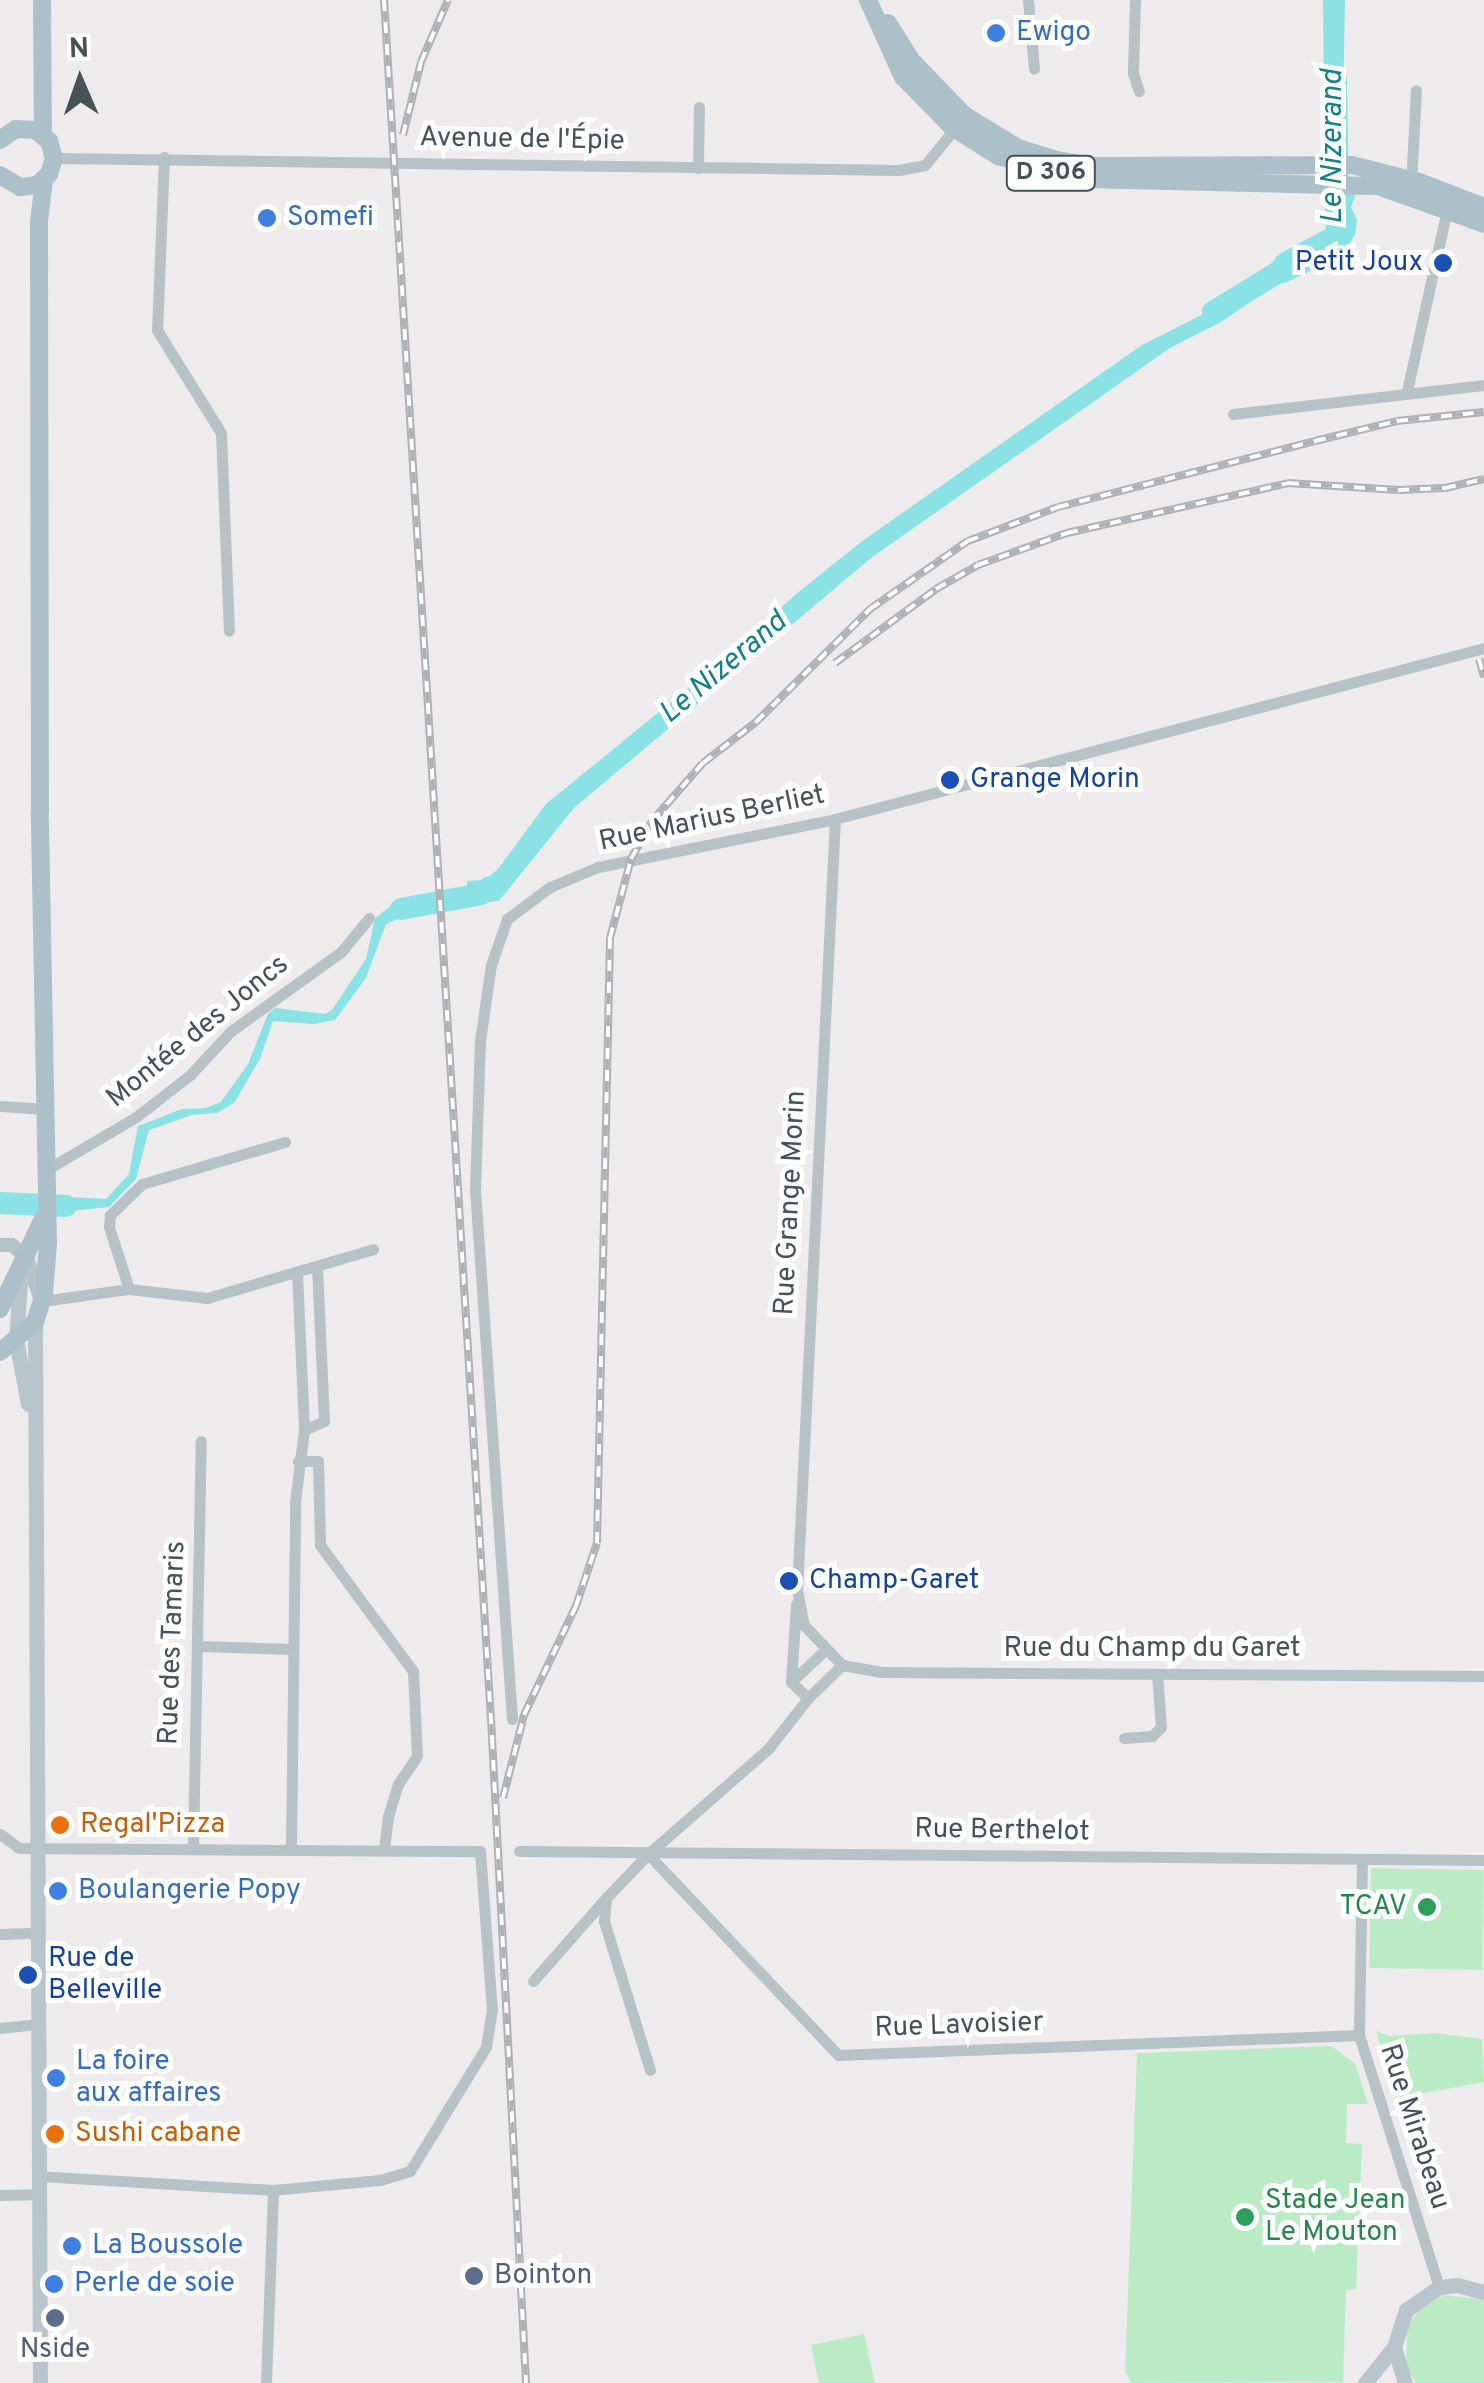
<!DOCTYPE html>
<html>
<head>
<meta charset="utf-8">
<style>
	body { margin:0 }
	#map { position:relative; width:1484px; height:2383px; overflow:hidden; background:#eeebec; font-family:Overpass,sans-serif }
	div>[style] { position:absolute }
	[style*='--x'] { left:calc(var(--x)*1px); top:calc(var(--y)*1px); width:calc(var(--w)*1px); rotate:calc(var(--a)*1deg) }
	.green>* { inset:0; background:#bbebc5; transform-origin:0 0 }
	.water>* { inset:0; background:#8ae2e5 }
	.river>* { height:22px; margin:-11px; padding:0 11px; transform-origin:11px; border-radius:11px; background:#8ae2e5 }
	.minor>* { height:11px; margin:-5.5px; padding:0 5.5px; transform-origin:5.5px; border-radius:5.5px; background:#b7c2c7 }
	.tertiary>* { height:14px; margin:-7px; padding:0 7px; transform-origin:7px; border-radius:7px; background:#b7c2c7 }
	.secondary>* { height:15px; margin:-7.5px; padding:0 7.5px; transform-origin:7.5px; border-radius:7.5px; background:#b8c5cc }
	.primary>* { height:18px; margin:-9px; padding:0 9px; transform-origin:9px; border-radius:9px; background:#acc0c9 }
	.rail>* { height:8px; margin-top:-4px; transform-origin:0; background:repeating-linear-gradient(90deg,#fff 0 11px,#aeb2b5 0 22px); box-sizing:border-box; border-block:2px solid #aeb2b5 }
	.dots>* { width:28px; height:28px; translate:-50% -50%; box-sizing:border-box; border:5px solid #fff; border-radius:50% }
	span { translate:-50% -50%; white-space:nowrap; text-align:center; line-height:1.15; -webkit-text-stroke:10px #fff; paint-order:stroke }
	.shield-label span { padding:2px 8px; background:#fff; border:2px solid; border-radius:8px; -webkit-text-stroke-width:0 }
	.shield-label { font-size:25px; color:#455257; font-weight:700 }
	.shop-label { font-size:28px; color:#366cbe }
	.left { translate:0 -50%; text-align:left }
	.street-label { font-size:28px; color:#455257 }
	.transit-label { font-size:28px; color:#164399 }
	.right { translate:-100% -50%; text-align:right }
	.food-label { font-size:28px; color:#c56008 }
	.leisure-label { font-size:28px; color:#27864d }
	.service-label { font-size:28px; color:#4e5e75 }
	.water-label { font-size:30px; color:#148186; font-style:italic }
	.north { position:absolute; left:30px; top:30px; width:100px; height:100px; -webkit-text-stroke:8px #fff; paint-order:stroke; rotate:358deg; font-size:28px; font-weight:700; line-height:40px; text-align:center; color:#455257 }
	.north::after { content:''; display:block; margin:auto; width:35px; height:45px; background:#455257; clip-path:polygon(50% 0,100% 100%,50% 72%,0 100%) }
</style>
</head>
<body>
<div id="map">
	<div class="green">
		<div style="left:1371px;top:1868px;width:113px;height:100px;rotate:1deg"></div>
		<div style="clip-path:polygon(1376px 2031px,1390px 2036px,1434px 2033px,1482px 2039px,1484px 2082px,1396px 2098px)"></div>
		<div style="clip-path:polygon(1331px 2046px,1355px 2063px,1368px 2104px,1347px 2104px,1346px 2143px,1362px 2144px,1356px 2290px,1346px 2290px,1343px 2382px,1132px 2383px,1125px 2372px,1137px 2053px)"></div>
		<div style="clip-path:polygon(1445px 2295px,1484px 2300px,1484px 2383px,1416px 2383px,1406px 2366px,1407px 2327px,1422px 2306px)"></div>
		<div style="clip-path:polygon(864px 2334px,875px 2383px,819px 2383px,811px 2345px)"></div>
	</div>
	<div class="water">
		<div style="clip-path:polygon(1323px 0,1345px 0,1343px 107px,1327px 106px,1324px 92px)"></div>
		<div style="clip-path:polygon(1347px 182px,1355px 196px,1351px 207px,1357px 220px,1355px 235px,1342px 256px,1285px 283px,1278px 283px,1221px 322px,1170px 348px,871px 558px,574px 808px,499px 901px,462px 905px,468px 892px,467px 881px,485px 880px,498px 869px,546px 804px,729px 655px,796px 594px,861px 542px,1142px 345px,1247px 292px,1279px 254px,1326px 229px,1323px 184px)"></div>
		<div style="clip-path:polygon(431px 898px,431px 904px,386px 924px,366px 978px,335px 1020px,314px 1024px,273px 1021px,260px 1059px,234px 1103px,217px 1113px,192px 1115px,149px 1130px,136px 1179px,109px 1207px,52px 1213px,52px 1196px,106px 1199px,129px 1174px,138px 1126px,182px 1109px,206px 1108px,221px 1102px,248px 1064px,268px 1014px,275px 1008px,325px 1014px,332px 1010px,366px 959px,375px 918px,395px 903px)"></div>
	</div>
	<div class="river">
		<div style="--x:1336;--y:80;--w:127;--a:89.1"></div>
		<div style="--x:1213;--y:312;--w:73;--a:-31.5"></div>
		<div style="--x:401;--y:909;--w:81;--a:-10.6"></div>
		<div style="--x:481;--y:894;--w:11;--a:-38"></div>
		<div style="--x:0;--y:1203;--w:66;--a:2.6"></div>
	</div>
	<div class="minor">
		<div style="--x:1028;--y:0;--w:69;--a:85"></div>
		<div style="--x:1135;--y:0;--w:73;--a:91.6"></div>
		<div style="--x:1133;--y:73;--w:19;--a:72"></div>
		<div style="--x:164;--y:157;--w:173;--a:92.3"></div>
		<div style="--x:157;--y:330;--w:121;--a:58.1"></div>
		<div style="--x:221;--y:433;--w:198;--a:87.7"></div>
		<div style="--x:54;--y:158;--w:845;--a:0.81"></div>
		<div style="--x:899;--y:170;--w:26;--a:-11"></div>
		<div style="--x:925;--y:165;--w:49;--a:-50.8"></div>
		<div style="--x:698;--y:168;--w:61;--a:-89.1"></div>
		<div style="--x:1411;--y:185;--w:95;--a:-87"></div>
		<div style="--x:1407;--y:391;--w:190;--a:-77.6"></div>
		<div style="--x:1233;--y:414;--w:253;--a:-6.6"></div>
		<div style="--x:835;--y:819;--w:772;--a:92.82"></div>
		<div style="--x:797;--y:1590;--w:36;--a:79"></div>
		<div style="--x:804;--y:1625;--w:55;--a:46.5"></div>
		<div style="--x:842;--y:1665;--w:39;--a:10"></div>
		<div style="--x:880;--y:1672;--w:604;--a:0.38"></div>
		<div style="--x:0;--y:1106;--w:46;--a:3.7"></div>
		<div style="--x:46;--y:1170;--w:104;--a:-30.5"></div>
		<div style="--x:136;--y:1117;--w:68;--a:-37.9"></div>
		<div style="--x:190;--y:1075;--w:60;--a:-47"></div>
		<div style="--x:231;--y:1031;--w:135;--a:-35.7"></div>
		<div style="--x:341;--y:952;--w:44;--a:-50.5"></div>
		<div style="--x:297;--y:1273;--w:157;--a:87.4"></div>
		<div style="--x:304;--y:1430;--w:22;--a:-24"></div>
		<div style="--x:324;--y:1421;--w:154;--a:-92.6"></div>
		<div style="--x:129;--y:1289;--w:79;--a:6.6"></div>
		<div style="--x:207;--y:1298;--w:173;--a:-16.4"></div>
		<div style="--x:42;--y:1301;--w:88;--a:-7.9"></div>
		<div style="--x:129;--y:1289;--w:65;--a:-107.9"></div>
		<div style="--x:109;--y:1227;--w:12;--a:-85"></div>
		<div style="--x:110;--y:1215;--w:45;--a:-44.1"></div>
		<div style="--x:142;--y:1184;--w:149;--a:-16.4"></div>
		<div style="--x:298;--y:1461;--w:20;--a:0"></div>
		<div style="--x:318;--y:1461;--w:84;--a:88.6"></div>
		<div style="--x:320;--y:1545;--w:157;--a:53.6"></div>
		<div style="--x:413;--y:1671;--w:85;--a:87.3"></div>
		<div style="--x:417;--y:1756;--w:34;--a:124"></div>
		<div style="--x:398;--y:1784;--w:34;--a:107"></div>
		<div style="--x:388;--y:1816;--w:34;--a:97"></div>
		<div style="--x:198;--y:1646;--w:94;--a:1.8"></div>
		<div style="--x:791;--y:1682;--w:78;--a:-86.3"></div>
		<div style="--x:808;--y:1698;--w:23;--a:-137"></div>
		<div style="--x:791;--y:1682;--w:47;--a:-43.3"></div>
		<div style="--x:512;--y:1719;--w:530;--a:-94"></div>
		<div style="--x:475;--y:1190;--w:149;--a:-88.1"></div>
		<div style="--x:480;--y:1041;--w:77;--a:-81.8"></div>
		<div style="--x:491;--y:965;--w:49;--a:-70.8"></div>
		<div style="--x:507;--y:919;--w:54;--a:-36.7"></div>
		<div style="--x:550;--y:887;--w:52;--a:-22.6"></div>
		<div style="--x:598;--y:867;--w:242;--a:-11.4"></div>
		<div style="--x:835;--y:819;--w:671;--a:-14.76"></div>
		<div style="--x:1124;--y:1738;--w:28;--a:-4"></div>
		<div style="--x:1152;--y:1736;--w:13;--a:-45"></div>
		<div style="--x:1161;--y:1727;--w:53;--a:-94.3"></div>
		<div style="--x:0;--y:1834;--w:24;--a:36"></div>
		<div style="--x:19;--y:1848;--w:461;--a:0.4"></div>
		<div style="--x:480;--y:1851;--w:158;--a:85.7"></div>
		<div style="--x:492;--y:2009;--w:38;--a:99"></div>
		<div style="--x:486;--y:2047;--w:145;--a:121.5"></div>
		<div style="--x:410;--y:2171;--w:31;--a:163"></div>
		<div style="--x:380;--y:2180;--w:107;--a:174.7"></div>
		<div style="--x:273;--y:2190;--w:234;--a:-176.6"></div>
		<div style="--x:193;--y:1846;--w:405;--a:-88.9"></div>
		<div style="--x:291;--y:1848;--w:346;--a:-89.3"></div>
		<div style="--x:295;--y:1502;--w:73;--a:-82.9"></div>
		<div style="--x:519;--y:1851;--w:965;--a:0.53"></div>
		<div style="--x:648;--y:1854;--w:277;--a:46.6"></div>
		<div style="--x:838;--y:2055;--w:521;--a:-2.2"></div>
		<div style="--x:1362;--y:1859;--w:176;--a:91"></div>
		<div style="--x:1359;--y:2035;--w:264;--a:72.4"></div>
		<div style="--x:0;--y:1934;--w:36;--a:-2"></div>
		<div style="--x:533;--y:1981;--w:111;--a:-48.7"></div>
		<div style="--x:0;--y:2028;--w:37;--a:-6"></div>
		<div style="--x:650;--y:2070;--w:156;--a:-107.2"></div>
		<div style="--x:604;--y:1921;--w:23;--a:-85"></div>
		<div style="--x:606;--y:1898;--w:61;--a:-46.3"></div>
		<div style="--x:648;--y:1854;--w:159;--a:-41.2"></div>
		<div style="--x:768;--y:1749;--w:65;--a:-51.9"></div>
		<div style="--x:808;--y:1698;--w:47;--a:-44.1"></div>
		<div style="--x:0;--y:2195;--w:39;--a:-1"></div>
		<div style="--x:266;--y:2383;--w:193;--a:-87.9"></div>
	</div>
	<div class="tertiary">
		<div style="--x:0;--y:1245;--w:12;--a:0"></div>
		<div style="--x:12;--y:1245;--w:20;--a:41"></div>
		<div style="--x:27;--y:1258;--w:45;--a:72"></div>
	</div>
	<div class="secondary">
		<div style="--x:21;--y:1269;--w:71;--a:94"></div>
		<div style="--x:16;--y:1340;--w:65;--a:79.4"></div>
		<div style="--x:35;--y:1322;--w:1061;--a:89.73"></div>
		<div style="--x:1365;--y:2383;--w:46;--a:-51.1"></div>
		<div style="--x:1405;--y:2383;--w:38;--a:-107"></div>
		<div style="--x:1394;--y:2347;--w:39;--a:-72"></div>
		<div style="--x:1406;--y:2310;--w:40;--a:-34.9"></div>
		<div style="--x:1439;--y:2287;--w:18;--a:-6"></div>
		<div style="--x:1457;--y:2285;--w:28;--a:15"></div>
	</div>
	<div class="primary">
		<div style="--x:42;--y:0;--w:134;--a:89.6"></div>
		<div style="--x:868;--y:0;--w:85;--a:65.6"></div>
		<div style="--x:903;--y:77;--w:70;--a:45.6"></div>
		<div style="--x:952;--y:127;--w:54;--a:32.2"></div>
		<div style="--x:998;--y:156;--w:88;--a:15.1"></div>
		<div style="--x:1083;--y:179;--w:295;--a:1.4"></div>
		<div style="--x:1378;--y:186;--w:113;--a:19.7"></div>
		<div style="--x:888;--y:23;--w:44;--a:58.1"></div>
		<div style="--x:911;--y:60;--w:76;--a:46.1"></div>
		<div style="--x:964;--y:115;--w:63;--a:31.4"></div>
		<div style="--x:1018;--y:148;--w:41;--a:17.1"></div>
		<div style="--x:1057;--y:160;--w:36;--a:10"></div>
		<div style="--x:1092;--y:166;--w:260;--a:-0.2"></div>
		<div style="--x:1352;--y:165;--w:69;--a:14.2"></div>
		<div style="--x:1419;--y:182;--w:70;--a:21"></div>
		<div style="--x:0;--y:140;--w:19;--a:-35"></div>
		<div style="--x:16;--y:129;--w:19;--a:3"></div>
		<div style="--x:35;--y:130;--w:18;--a:38"></div>
		<div style="--x:49;--y:141;--w:18;--a:74"></div>
		<div style="--x:54;--y:158;--w:17;--a:107"></div>
		<div style="--x:49;--y:174;--w:16;--a:137"></div>
		<div style="--x:37;--y:185;--w:17;--a:173"></div>
		<div style="--x:20;--y:187;--w:23;--a:-149"></div>
		<div style="--x:0;--y:1309;--w:100;--a:-64.5"></div>
		<div style="--x:0;--y:1352;--w:46;--a:-40.6"></div>
		<div style="--x:35;--y:1322;--w:29;--a:-72"></div>
		<div style="--x:44;--y:1294;--w:51;--a:-85.5"></div>
		<div style="--x:48;--y:1243;--w:432;--a:-91.1"></div>
		<div style="--x:40;--y:811;--w:589;--a:-90.1"></div>
		<div style="--x:39;--y:222;--w:42;--a:-83.2"></div>
	</div>
	<div class="rail">
		<div style="--x:384;--y:0;--w:1741;--a:86.44"></div>
		<div style="--x:492;--y:1738;--w:646;--a:86.98"></div>
		<div style="--x:403;--y:135;--w:75;--a:-76.1"></div>
		<div style="--x:421;--y:62;--w:68;--a:-66.5"></div>
		<div style="--x:1479;--y:659;--w:19;--a:74"></div>
		<div style="--x:835;--y:663;--w:125;--a:-36.2"></div>
		<div style="--x:936;--y:589;--w:48;--a:-29.7"></div>
		<div style="--x:978;--y:565;--w:95;--a:-19.8"></div>
		<div style="--x:1067;--y:533;--w:227;--a:-12.7"></div>
		<div style="--x:1288;--y:483;--w:110;--a:3.6"></div>
		<div style="--x:1398;--y:490;--w:47;--a:-2.4"></div>
		<div style="--x:1445;--y:488;--w:40;--a:-13"></div>
		<div style="--x:503;--y:1798;--w:86;--a:-75.8"></div>
		<div style="--x:524;--y:1715;--w:121;--a:-64.5"></div>
		<div style="--x:576;--y:1606;--w:66;--a:-71.6"></div>
		<div style="--x:597;--y:1543;--w:605;--a:-88.77"></div>
		<div style="--x:610;--y:938;--w:82;--a:-75.1"></div>
		<div style="--x:631;--y:859;--w:43;--a:-61.1"></div>
		<div style="--x:652;--y:821;--w:77;--a:-48.7"></div>
		<div style="--x:703;--y:763;--w:67;--a:-37.7"></div>
		<div style="--x:756;--y:722;--w:161;--a:-44.7"></div>
		<div style="--x:870;--y:609;--w:119;--a:-34.8"></div>
		<div style="--x:968;--y:541;--w:96;--a:-20.7"></div>
		<div style="--x:1058;--y:507;--w:265;--a:-14.4"></div>
		<div style="--x:1315;--y:441;--w:84;--a:-13.7"></div>
		<div style="--x:1397;--y:421;--w:87;--a:-5.9"></div>
	</div>
	<div class="dots">
		<div style="left:996px;top:33px;background:#3f7fe0"></div>
		<div style="left:267px;top:218px;background:#3f7fe0"></div>
		<div style="left:1443px;top:263px;background:#1a4fb4"></div>
		<div style="left:950px;top:780px;background:#1a4fb4"></div>
		<div style="left:789px;top:1581px;background:#1a4fb4"></div>
		<div style="left:60px;top:1825px;background:#e8710a"></div>
		<div style="left:58px;top:1891px;background:#3f7fe0"></div>
		<div style="left:1427px;top:1907px;background:#2e9e5b"></div>
		<div style="left:28px;top:1975px;background:#1a4fb4"></div>
		<div style="left:56px;top:2078px;background:#3f7fe0"></div>
		<div style="left:55px;top:2134px;background:#e8710a"></div>
		<div style="left:1245px;top:2217px;background:#2e9e5b"></div>
		<div style="left:72px;top:2246px;background:#3f7fe0"></div>
		<div style="left:474px;top:2276px;background:#5c6f8a"></div>
		<div style="left:54px;top:2284px;background:#3f7fe0"></div>
		<div style="left:55px;top:2318px;background:#5c6f8a"></div>
	</div>
	<div class="shield-label">
		<span style="left:1051px;top:173px">D 306</span>
	</div>
	<div class="shop-label">
		<span class="left" style="left:1016px;top:33px">Ewigo</span>
		<span class="left" style="left:287px;top:218px">Somefi</span>
		<span class="left" style="left:78px;top:1891px">Boulangerie Popy</span>
		<span class="left" style="left:76px;top:2078px">La foire<br>aux affaires</span>
		<span class="left" style="left:92px;top:2246px">La Boussole</span>
		<span class="left" style="left:74px;top:2284px">Perle de soie</span>
	</div>
	<div class="street-label">
		<span style="left:522px;top:140px;rotate:1deg">Avenue de l'Épie</span>
		<span style="left:712px;top:819px;rotate:-12deg">Rue Marius Berliet</span>
		<span style="left:198px;top:1032px;rotate:-39deg">Montée des Joncs</span>
		<span style="left:791px;top:1203px;rotate:-87deg">Rue Grange Morin</span>
		<span style="left:173px;top:1643px;rotate:-88deg">Rue des Tamaris</span>
		<span style="left:1152px;top:1649px">Rue du Champ du Garet</span>
		<span style="left:1002px;top:1831px;rotate:1deg">Rue Berthelot</span>
		<span style="left:959px;top:2026px;rotate:-2deg">Rue Lavoisier</span>
		<span style="left:1414px;top:2127px;rotate:72deg">Rue Mirabeau</span>
	</div>
	<div class="transit-label">
		<span class="right" style="left:1423px;top:263px">Petit Joux</span>
		<span class="left" style="left:970px;top:780px">Grange Morin</span>
		<span class="left" style="left:809px;top:1581px">Champ-Garet</span>
		<span class="left" style="left:48px;top:1975px">Rue de<br>Belleville</span>
	</div>
	<div class="food-label">
		<span class="left" style="left:80px;top:1825px">Regal'Pizza</span>
		<span class="left" style="left:75px;top:2134px">Sushi cabane</span>
	</div>
	<div class="leisure-label">
		<span class="right" style="left:1407px;top:1907px">TCAV</span>
		<span class="left" style="left:1265px;top:2217px">Stade Jean<br>Le Mouton</span>
	</div>
	<div class="service-label">
		<span class="left" style="left:494px;top:2276px">Bointon</span>
		<span style="left:55px;top:2350px">Nside</span>
	</div>
	<div class="water-label">
		<span style="left:1334px;top:147px;rotate:-90deg">Le Nizerand</span>
		<span style="left:724px;top:669px;rotate:-40deg">Le Nizerand</span>
	</div>
	<div class="north">N</div>
</div>
</body>
</html>
